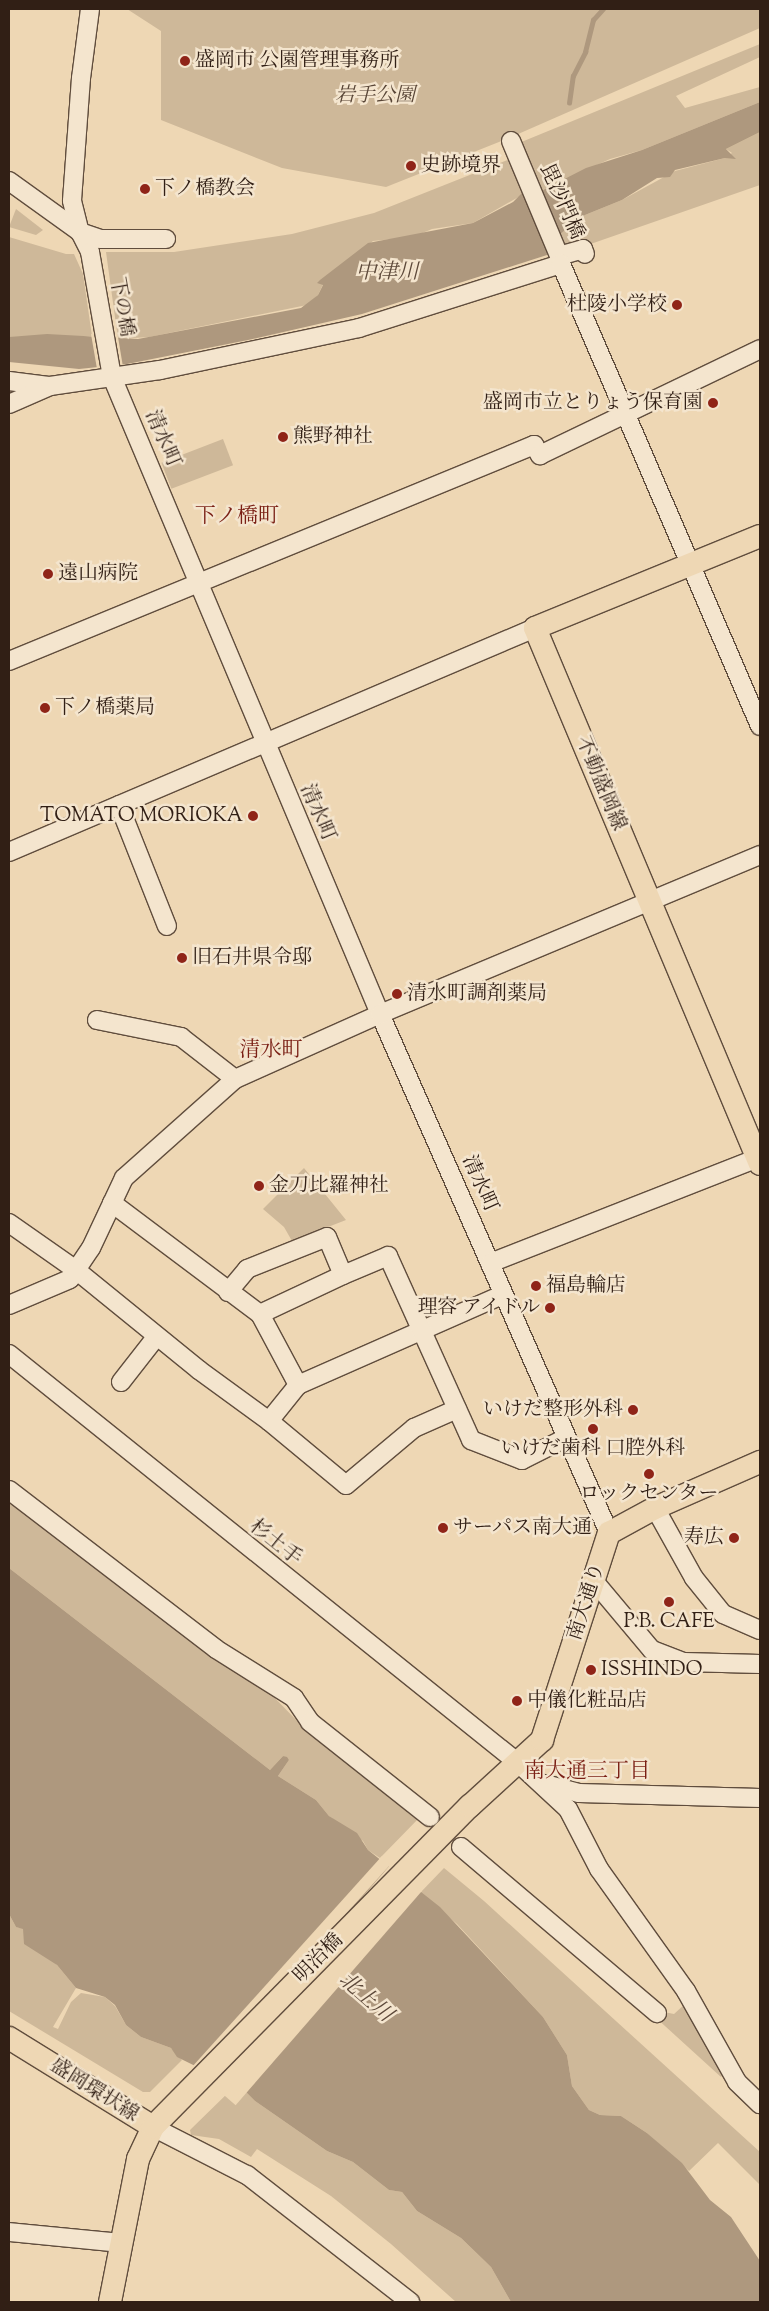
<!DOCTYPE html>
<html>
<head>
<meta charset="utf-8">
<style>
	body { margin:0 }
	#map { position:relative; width:769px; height:2311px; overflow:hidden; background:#eed7b4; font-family:"Sorts Mill Goudy","Noto Serif JP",serif }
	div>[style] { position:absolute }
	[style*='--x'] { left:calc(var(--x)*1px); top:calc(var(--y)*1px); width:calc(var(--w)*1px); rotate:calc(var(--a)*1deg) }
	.green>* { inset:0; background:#ceb899; transform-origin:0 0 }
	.water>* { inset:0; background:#ae987e }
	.pier>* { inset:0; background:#eed7b4; transform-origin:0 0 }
	.stream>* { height:4.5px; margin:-2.25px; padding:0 2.25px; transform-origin:2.25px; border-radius:2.25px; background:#ae987e }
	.roads { filter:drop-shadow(1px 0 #604d3d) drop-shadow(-1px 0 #604d3d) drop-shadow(0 1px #604d3d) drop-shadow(0 -1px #604d3d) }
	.minor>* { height:18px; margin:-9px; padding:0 9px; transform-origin:9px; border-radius:9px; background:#f4e5ce }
	.major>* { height:22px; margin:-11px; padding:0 11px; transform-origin:11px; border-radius:11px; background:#eed7b4 }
	.dots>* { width:14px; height:14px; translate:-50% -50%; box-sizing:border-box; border:2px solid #f4e5ce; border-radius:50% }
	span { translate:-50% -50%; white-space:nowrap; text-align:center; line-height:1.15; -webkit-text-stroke:5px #f4e5ce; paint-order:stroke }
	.poi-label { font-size:20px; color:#311f15 }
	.left { translate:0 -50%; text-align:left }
	.right { translate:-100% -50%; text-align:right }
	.park-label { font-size:20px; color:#584536; font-style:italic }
	.street-label { font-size:20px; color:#311f15 }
	.water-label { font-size:21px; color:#5d493a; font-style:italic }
	.neighbourhood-label { font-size:21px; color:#7a1f14 }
	.frame { position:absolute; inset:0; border:10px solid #311f15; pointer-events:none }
</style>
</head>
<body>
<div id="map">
	<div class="green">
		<div style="clip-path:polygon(127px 9px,760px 9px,760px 28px,509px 138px,386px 187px,282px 168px,161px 120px,161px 31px)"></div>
		<div style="clip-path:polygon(760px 44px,760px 57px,676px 96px,685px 108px,760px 87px,760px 102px,642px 150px,610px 159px,540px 191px,519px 143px)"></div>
		<div style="clip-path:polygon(760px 132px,760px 185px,582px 247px,561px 250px,558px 234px,585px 215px,622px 200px,675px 171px,725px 158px,732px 153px,726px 149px)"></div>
		<div style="clip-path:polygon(515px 157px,529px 191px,473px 223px,432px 229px,413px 237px,373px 241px,326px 278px,318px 295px,307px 305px,149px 337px,118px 339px,106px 252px,174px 252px,292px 234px,374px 213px)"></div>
		<div style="clip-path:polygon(16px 209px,43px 230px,36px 235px,9px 227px)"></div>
		<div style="clip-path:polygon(9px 237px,66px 254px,74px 254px,83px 274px,92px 336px,9px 337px)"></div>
		<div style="left:223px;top:439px;width:28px;height:66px;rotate:69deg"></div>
		<div style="clip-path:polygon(304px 1168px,346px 1220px,292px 1241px,284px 1227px,263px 1209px)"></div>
		<div style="clip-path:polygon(9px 1500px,265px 1688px,305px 1729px,420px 1817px,380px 1858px,368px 1850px,363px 1841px,329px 1816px,316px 1800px,278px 1776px,289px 1760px,283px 1756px,270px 1770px,9px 1568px)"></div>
		<div style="clip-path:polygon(444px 1868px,484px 1901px,760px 2152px,760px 2185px,718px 2143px,689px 2171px,647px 2133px,621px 2116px,600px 2115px,589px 2110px,572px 2086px,567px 2055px,543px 2017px,457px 1924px,420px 1893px)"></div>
		<div style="clip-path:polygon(9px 1914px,16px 1927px,23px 1928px,25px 1936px,57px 1965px,76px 1988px,53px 2027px,58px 2029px,71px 2002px,81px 1993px,105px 1997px,115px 2006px,126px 2025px,141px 2037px,171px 2048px,182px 2060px,150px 2092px,143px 2092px,9px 2011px)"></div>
		<div style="clip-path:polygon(685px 2004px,724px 2073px,721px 2077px,654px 2016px,659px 2011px,674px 2014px)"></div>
		<div style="clip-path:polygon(234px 2087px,244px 2090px,255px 2101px,327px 2151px,353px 2162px,389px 2190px,402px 2192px,417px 2211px,461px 2238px,491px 2267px,511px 2302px,456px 2302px,391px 2244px,331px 2196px,257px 2149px,251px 2157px,219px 2139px,191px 2135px,190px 2130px)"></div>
	</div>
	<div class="water">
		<div style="clip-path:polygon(760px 102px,760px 132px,726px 149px,736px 159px,725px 158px,675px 170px,670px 177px,657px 178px,622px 200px,585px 215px,548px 243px,547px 255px,362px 314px,248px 340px,127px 364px,79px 369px,9px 362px,9px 337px,47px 334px,138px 339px,301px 308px,318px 295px,323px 285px,317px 283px,320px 280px,368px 243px,473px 223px,513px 202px,522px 193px,541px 191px,586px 168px,642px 150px)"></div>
		<div style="clip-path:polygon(9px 1568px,270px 1770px,283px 1756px,287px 1757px,289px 1760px,278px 1776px,316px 1800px,329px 1816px,357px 1833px,368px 1850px,440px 1907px,543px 2017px,567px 2055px,572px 2086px,589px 2110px,600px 2115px,621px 2116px,647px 2133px,682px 2163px,710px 2200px,731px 2217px,760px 2261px,760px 2302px,511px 2302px,491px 2267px,461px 2238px,417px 2211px,402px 2192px,389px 2190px,353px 2162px,327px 2151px,255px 2101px,244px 2090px,177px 2057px,171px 2048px,141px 2037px,126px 2025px,115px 2005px,105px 1997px,76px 1988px,57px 1965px,24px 1944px,23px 1929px,16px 1927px,9px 1914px)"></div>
	</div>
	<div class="pier">
		<div style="clip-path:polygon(91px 334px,118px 337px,123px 367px,97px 369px)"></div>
		<div style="left:382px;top:1856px;width:12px;height:288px;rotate:42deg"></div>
		<div style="left:391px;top:1864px;width:41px;height:284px;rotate:41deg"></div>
	</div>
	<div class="stream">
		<div style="--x:569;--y:103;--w:27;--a:-82"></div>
		<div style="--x:573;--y:76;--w:27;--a:-63"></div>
		<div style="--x:585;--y:52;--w:33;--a:-76"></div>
		<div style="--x:593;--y:20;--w:15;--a:-48"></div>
	</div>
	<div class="roads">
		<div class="minor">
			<div style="--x:90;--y:9;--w:70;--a:97.4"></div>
			<div style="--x:81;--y:78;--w:123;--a:94.2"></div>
			<div style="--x:72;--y:201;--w:32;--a:76"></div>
			<div style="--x:80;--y:232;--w:22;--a:63"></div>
			<div style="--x:90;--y:252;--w:127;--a:80"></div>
			<div style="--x:112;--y:377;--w:691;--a:67.18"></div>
			<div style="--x:380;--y:1014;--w:567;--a:66.19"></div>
			<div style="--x:511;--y:141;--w:125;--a:67.3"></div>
			<div style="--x:559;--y:256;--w:25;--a:-16"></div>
			<div style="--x:583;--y:249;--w:5;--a:68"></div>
			<div style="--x:9;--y:181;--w:87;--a:35.7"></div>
			<div style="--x:80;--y:232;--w:21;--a:19"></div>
			<div style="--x:100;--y:239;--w:66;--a:0"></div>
			<div style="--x:9;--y:381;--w:40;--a:7.1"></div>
			<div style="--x:9;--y:404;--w:45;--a:-23.7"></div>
			<div style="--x:50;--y:386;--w:111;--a:-8.3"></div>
			<div style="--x:160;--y:370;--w:203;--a:-11.9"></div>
			<div style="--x:359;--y:328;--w:212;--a:-17.6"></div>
			<div style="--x:561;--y:264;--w:503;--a:66.7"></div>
			<div style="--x:9;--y:661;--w:568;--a:-22.36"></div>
			<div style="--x:534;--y:445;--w:12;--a:59"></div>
			<div style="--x:540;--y:455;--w:244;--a:-25.7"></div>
			<div style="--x:119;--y:805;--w:130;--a:68.4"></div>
			<div style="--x:9;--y:852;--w:572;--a:-23.07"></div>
			<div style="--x:97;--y:1020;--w:86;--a:11.4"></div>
			<div style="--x:181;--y:1037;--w:68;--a:37.9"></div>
			<div style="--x:112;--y:1203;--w:185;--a:36.9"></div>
			<div style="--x:260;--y:1314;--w:81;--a:61.8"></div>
			<div style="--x:298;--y:1385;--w:223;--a:-23.8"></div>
			<div style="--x:9;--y:1223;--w:82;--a:35"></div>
			<div style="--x:76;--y:1270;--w:159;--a:39.1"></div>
			<div style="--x:199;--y:1370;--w:87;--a:36.1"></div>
			<div style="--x:269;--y:1421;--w:46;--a:-51.1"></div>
			<div style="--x:490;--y:1263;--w:290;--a:-21.4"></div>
			<div style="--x:228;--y:1292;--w:30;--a:-50"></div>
			<div style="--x:247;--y:1269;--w:86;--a:-21.8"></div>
			<div style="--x:327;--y:1237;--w:41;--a:67.2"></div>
			<div style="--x:343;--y:1275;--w:49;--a:-22.9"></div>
			<div style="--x:388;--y:1256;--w:202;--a:65.7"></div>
			<div style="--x:471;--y:1440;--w:55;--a:21.4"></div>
			<div style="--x:522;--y:1460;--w:49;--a:-26.6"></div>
			<div style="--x:9;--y:1305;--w:66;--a:-23.1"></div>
			<div style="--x:70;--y:1279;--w:37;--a:-56"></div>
			<div style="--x:91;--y:1248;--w:77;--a:-64.8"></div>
			<div style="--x:124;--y:1178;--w:149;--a:-41.7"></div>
			<div style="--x:235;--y:1079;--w:159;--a:-24.1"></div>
			<div style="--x:380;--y:1014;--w:412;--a:-22.7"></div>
			<div style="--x:260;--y:1314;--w:92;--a:-25.2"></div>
			<div style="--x:9;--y:1354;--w:652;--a:38.77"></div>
			<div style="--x:517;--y:1762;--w:69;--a:42.7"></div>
			<div style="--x:568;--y:1809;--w:68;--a:62.7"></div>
			<div style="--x:599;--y:1869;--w:150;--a:54.5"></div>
			<div style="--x:686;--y:1991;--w:104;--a:60.7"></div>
			<div style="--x:737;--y:2082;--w:32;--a:44"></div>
			<div style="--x:121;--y:1382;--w:58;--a:-52"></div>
			<div style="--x:269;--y:1421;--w:100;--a:39.7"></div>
			<div style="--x:346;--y:1485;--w:89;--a:-40"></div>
			<div style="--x:414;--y:1428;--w:47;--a:-23.8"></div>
			<div style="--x:9;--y:1490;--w:261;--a:37.5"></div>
			<div style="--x:216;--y:1649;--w:92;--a:32.1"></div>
			<div style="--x:294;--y:1698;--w:29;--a:56"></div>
			<div style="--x:310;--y:1722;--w:153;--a:38.4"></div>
			<div style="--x:655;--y:1508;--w:80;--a:60.9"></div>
			<div style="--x:694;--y:1578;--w:46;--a:51.1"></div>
			<div style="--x:723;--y:1614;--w:40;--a:23.4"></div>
			<div style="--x:594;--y:1581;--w:90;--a:50"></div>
			<div style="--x:652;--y:1650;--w:34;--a:21"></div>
			<div style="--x:684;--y:1662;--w:76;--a:1.5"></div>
			<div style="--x:545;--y:1784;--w:35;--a:15"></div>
			<div style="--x:579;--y:1793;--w:181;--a:1.6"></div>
			<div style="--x:461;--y:1847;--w:257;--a:40.3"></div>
			<div style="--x:153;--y:2127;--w:106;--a:27.1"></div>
			<div style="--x:247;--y:2175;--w:207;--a:37.9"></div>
			<div style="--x:9;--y:2232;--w:114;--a:5.6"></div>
		</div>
		<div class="major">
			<div style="--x:760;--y:536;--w:243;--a:157.8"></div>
			<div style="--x:535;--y:628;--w:581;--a:67.23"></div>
			<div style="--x:9;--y:2038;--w:169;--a:31.7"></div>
			<div style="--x:110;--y:2302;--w:146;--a:-78.9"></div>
			<div style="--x:138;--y:2159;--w:35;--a:-65"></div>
			<div style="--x:153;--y:2127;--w:451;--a:-45.4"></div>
			<div style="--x:470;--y:1806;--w:98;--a:-42.5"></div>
			<div style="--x:542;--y:1740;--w:218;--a:-72.1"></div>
			<div style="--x:609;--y:1533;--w:52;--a:-28.5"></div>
			<div style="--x:655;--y:1508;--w:115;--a:-23.7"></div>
		</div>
	</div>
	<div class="dots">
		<div style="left:185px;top:61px;background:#8f2418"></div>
		<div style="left:411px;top:166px;background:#8f2418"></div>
		<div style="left:145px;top:189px;background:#8f2418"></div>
		<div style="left:677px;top:305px;background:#8f2418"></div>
		<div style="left:713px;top:403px;background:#8f2418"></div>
		<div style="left:283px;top:437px;background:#8f2418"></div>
		<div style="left:48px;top:574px;background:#8f2418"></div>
		<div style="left:45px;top:708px;background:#8f2418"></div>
		<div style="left:253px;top:816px;background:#8f2418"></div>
		<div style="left:182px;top:958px;background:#8f2418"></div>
		<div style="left:397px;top:994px;background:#8f2418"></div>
		<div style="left:259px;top:1186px;background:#8f2418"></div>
		<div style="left:536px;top:1286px;background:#8f2418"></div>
		<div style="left:550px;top:1308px;background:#8f2418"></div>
		<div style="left:633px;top:1410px;background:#8f2418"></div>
		<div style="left:593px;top:1429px;background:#8f2418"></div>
		<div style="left:649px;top:1474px;background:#8f2418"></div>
		<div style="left:443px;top:1528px;background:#8f2418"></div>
		<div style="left:734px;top:1538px;background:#8f2418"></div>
		<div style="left:669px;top:1602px;background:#8f2418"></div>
		<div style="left:591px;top:1670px;background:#8f2418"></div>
		<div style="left:517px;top:1701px;background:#8f2418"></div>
	</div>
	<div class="poi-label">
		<span class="left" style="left:195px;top:61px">盛岡市 公園管理事務所</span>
		<span class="left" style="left:421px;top:166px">史跡境界</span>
		<span class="left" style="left:155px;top:189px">下ノ橋教会</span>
		<span class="right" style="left:667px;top:305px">杜陵小学校</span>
		<span class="right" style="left:703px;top:403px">盛岡市立とりょう保育園</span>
		<span class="left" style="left:293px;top:437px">熊野神社</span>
		<span class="left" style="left:58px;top:574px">遠山病院</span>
		<span class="left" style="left:55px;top:708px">下ノ橋薬局</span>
		<span class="right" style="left:243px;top:816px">TOMATO MORIOKA</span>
		<span class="left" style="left:192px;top:958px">旧石井県令邸</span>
		<span class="left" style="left:407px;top:994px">清水町調剤薬局</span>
		<span class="left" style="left:269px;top:1186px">金刀比羅神社</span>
		<span class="left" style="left:546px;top:1286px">福島輪店</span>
		<span class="right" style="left:540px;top:1308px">理容 アイドル</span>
		<span class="right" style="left:623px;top:1410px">いけだ整形外科</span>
		<span style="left:593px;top:1449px">いけだ歯科 口腔外科</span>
		<span style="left:649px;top:1494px">ロックセンター</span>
		<span class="left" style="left:453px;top:1528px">サーパス南大通</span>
		<span class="right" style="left:724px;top:1538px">寿広</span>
		<span style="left:669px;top:1622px">P.B. CAFE</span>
		<span class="left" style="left:601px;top:1670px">ISSHINDO</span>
		<span class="left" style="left:527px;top:1701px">中儀化粧品店</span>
	</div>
	<div class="park-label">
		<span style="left:375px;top:96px">岩手公園</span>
	</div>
	<div class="street-label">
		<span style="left:561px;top:202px;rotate:66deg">毘沙門橋</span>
		<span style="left:121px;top:307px;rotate:80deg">下の橋</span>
		<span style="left:162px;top:439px;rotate:67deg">清水町</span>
		<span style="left:600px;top:784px;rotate:67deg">不動盛岡線</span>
		<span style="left:317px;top:813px;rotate:67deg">清水町</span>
		<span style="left:479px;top:1184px;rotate:66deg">清水町</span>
		<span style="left:275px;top:1543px;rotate:39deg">杉土手</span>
		<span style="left:587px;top:1602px;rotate:-72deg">南大通り</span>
		<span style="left:319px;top:1959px;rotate:-45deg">明治橋</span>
		<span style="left:94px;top:2091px;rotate:32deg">盛岡環状線</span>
	</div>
	<div class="water-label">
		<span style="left:387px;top:273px">中津川</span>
		<span style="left:365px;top:1998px;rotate:41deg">北上川</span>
	</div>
	<div class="neighbourhood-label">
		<span style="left:237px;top:517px">下ノ橋町</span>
		<span style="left:271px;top:1051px">清水町</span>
		<span style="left:587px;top:1772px">南大通三丁目</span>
	</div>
	<div class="frame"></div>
</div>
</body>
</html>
